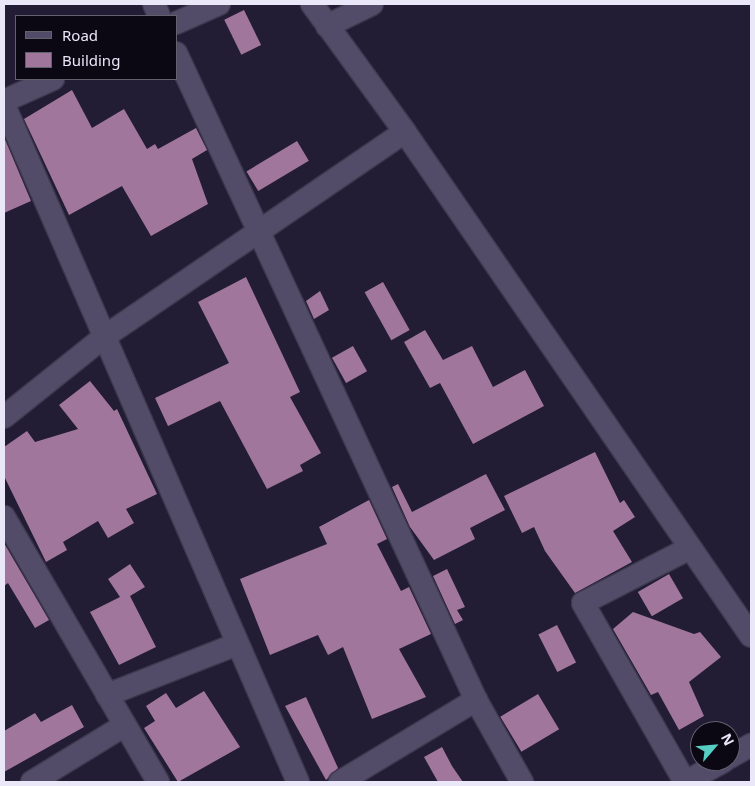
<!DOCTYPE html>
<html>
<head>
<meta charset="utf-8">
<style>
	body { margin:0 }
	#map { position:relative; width:755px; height:786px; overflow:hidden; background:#221c35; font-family:"Noto Sans",sans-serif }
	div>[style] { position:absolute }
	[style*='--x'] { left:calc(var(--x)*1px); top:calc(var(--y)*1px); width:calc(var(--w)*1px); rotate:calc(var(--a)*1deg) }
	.building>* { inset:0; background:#a0769d; transform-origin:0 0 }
	.roads { filter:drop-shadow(1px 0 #3d384d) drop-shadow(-1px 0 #3d384d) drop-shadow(0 1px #3d384d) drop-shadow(0 -1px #3d384d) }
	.minor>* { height:22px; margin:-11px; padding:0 11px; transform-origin:11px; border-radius:11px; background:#524c69 }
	span { translate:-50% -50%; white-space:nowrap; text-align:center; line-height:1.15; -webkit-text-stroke:4px #0b0813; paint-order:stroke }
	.frame { position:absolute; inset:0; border:5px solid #eae7f9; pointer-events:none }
	.legend { position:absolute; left:15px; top:15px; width:162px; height:65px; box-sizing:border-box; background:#0b0813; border:1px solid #64616f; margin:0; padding:6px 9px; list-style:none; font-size:15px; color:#eae7f9 }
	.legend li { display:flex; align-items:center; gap:10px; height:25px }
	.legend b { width:25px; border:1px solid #64616f }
	.north { position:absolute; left:690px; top:721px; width:50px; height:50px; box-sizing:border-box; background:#0b0813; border:1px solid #64616f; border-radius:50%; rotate:63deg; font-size:14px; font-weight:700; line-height:20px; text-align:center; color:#eae7f9 }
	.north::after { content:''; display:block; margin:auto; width:18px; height:22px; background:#56cec3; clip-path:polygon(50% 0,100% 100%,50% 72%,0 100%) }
</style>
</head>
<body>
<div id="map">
	<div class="building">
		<div style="left:244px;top:10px;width:39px;height:22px;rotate:64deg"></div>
		<div style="clip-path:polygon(72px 90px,92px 128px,124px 109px,147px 149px,155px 144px,158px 149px,196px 128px,207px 150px,192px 159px,208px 204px,151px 236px,122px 186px,69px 215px,24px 119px)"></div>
		<div style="clip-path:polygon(4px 137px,31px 201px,4px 213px)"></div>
		<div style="left:297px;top:141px;width:23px;height:59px;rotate:59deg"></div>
		<div style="clip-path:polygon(246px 277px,300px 392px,290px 397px,321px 453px,300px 465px,303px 471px,267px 489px,220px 401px,168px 426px,155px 398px,229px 363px,198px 302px)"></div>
		<div style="left:383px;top:282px;width:55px;height:21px;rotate:61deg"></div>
		<div style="clip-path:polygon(320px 291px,329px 310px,314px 319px,306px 301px)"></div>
		<div style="clip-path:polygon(425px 330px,443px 360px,472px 346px,493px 387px,525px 370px,544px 406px,473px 444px,440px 383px,430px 388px,404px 342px)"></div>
		<div style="left:353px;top:346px;width:29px;height:24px;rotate:61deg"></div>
		<div style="clip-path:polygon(90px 381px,114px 411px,117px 409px,157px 494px,126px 509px,134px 523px,108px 538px,98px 521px,63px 542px,67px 550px,46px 562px,4px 476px,4px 447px,27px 431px,35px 442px,78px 429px,59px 405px)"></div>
		<div style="clip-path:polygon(595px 452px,620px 503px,624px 500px,635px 517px,613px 531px,632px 562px,575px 593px,545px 551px,534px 527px,522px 533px,504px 496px)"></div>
		<div style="clip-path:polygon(486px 474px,505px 510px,470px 528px,475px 539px,434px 560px,410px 527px,392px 487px,398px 484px,412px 512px)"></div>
		<div style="clip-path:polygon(369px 500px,387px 539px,377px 544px,401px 591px,409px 587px,431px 634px,399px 649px,426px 697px,372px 719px,343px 647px,328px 655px,318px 635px,270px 655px,240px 579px,327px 544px,319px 527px)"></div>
		<div style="clip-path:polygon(4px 543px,49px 620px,35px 628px,8px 583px,4px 586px)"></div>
		<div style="clip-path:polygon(130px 564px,145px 587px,130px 596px,156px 647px,119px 665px,90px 612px,120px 597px,108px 579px)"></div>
		<div style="clip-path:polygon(447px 569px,465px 607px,457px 610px,463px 620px,455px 624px,433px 576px)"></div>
		<div style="left:669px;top:574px;width:28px;height:36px;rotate:60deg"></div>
		<div style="clip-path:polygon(633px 612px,694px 634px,700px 632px,721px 657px,689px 682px,704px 716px,679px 730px,658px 692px,651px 695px,613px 629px)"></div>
		<div style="left:557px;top:625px;width:42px;height:21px;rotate:63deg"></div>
		<div style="clip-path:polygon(204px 691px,240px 747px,178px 782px,144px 728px,155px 721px,146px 706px,166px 693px,176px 708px)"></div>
		<div style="left:538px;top:694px;width:41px;height:44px;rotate:59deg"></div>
		<div style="clip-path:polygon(306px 697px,338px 768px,326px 780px,285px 706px)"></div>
		<div style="clip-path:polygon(72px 705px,84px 727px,4px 772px,4px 731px,35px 713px,41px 722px)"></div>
		<div style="clip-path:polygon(442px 747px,452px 766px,463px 782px,438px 782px,424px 757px)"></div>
	</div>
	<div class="roads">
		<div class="minor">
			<div style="--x:154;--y:4;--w:13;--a:67"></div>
			<div style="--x:312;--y:4;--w:158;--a:54"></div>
			<div style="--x:405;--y:132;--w:611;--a:55.53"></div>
			<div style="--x:176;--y:23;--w:47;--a:-23.8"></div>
			<div style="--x:327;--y:26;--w:50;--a:-26.1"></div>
			<div style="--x:176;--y:53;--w:713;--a:65.12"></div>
			<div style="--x:476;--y:700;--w:94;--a:60.7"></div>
			<div style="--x:4;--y:101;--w:54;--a:-24.2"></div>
			<div style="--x:4;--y:105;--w:738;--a:66.53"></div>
			<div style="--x:4;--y:417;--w:128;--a:-38.7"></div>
			<div style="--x:104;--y:337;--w:364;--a:-34.3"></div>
			<div style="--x:4;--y:517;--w:306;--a:59.8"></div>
			<div style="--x:107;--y:695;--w:140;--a:-21.4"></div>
			<div style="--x:730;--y:757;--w:24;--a:-30"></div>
			<div style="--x:32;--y:782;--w:109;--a:-31.5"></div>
			<div style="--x:340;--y:782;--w:159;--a:-31.1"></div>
			<div style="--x:685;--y:782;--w:206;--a:-119.7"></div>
			<div style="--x:583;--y:603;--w:120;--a:-27.2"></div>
			<div style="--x:686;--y:782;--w:43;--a:-28.9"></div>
		</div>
	</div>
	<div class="frame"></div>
	<ul class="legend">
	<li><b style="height:6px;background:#524c69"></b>Road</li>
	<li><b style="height:14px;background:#a0769d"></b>Building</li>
	</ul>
	<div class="north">N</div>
</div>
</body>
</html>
